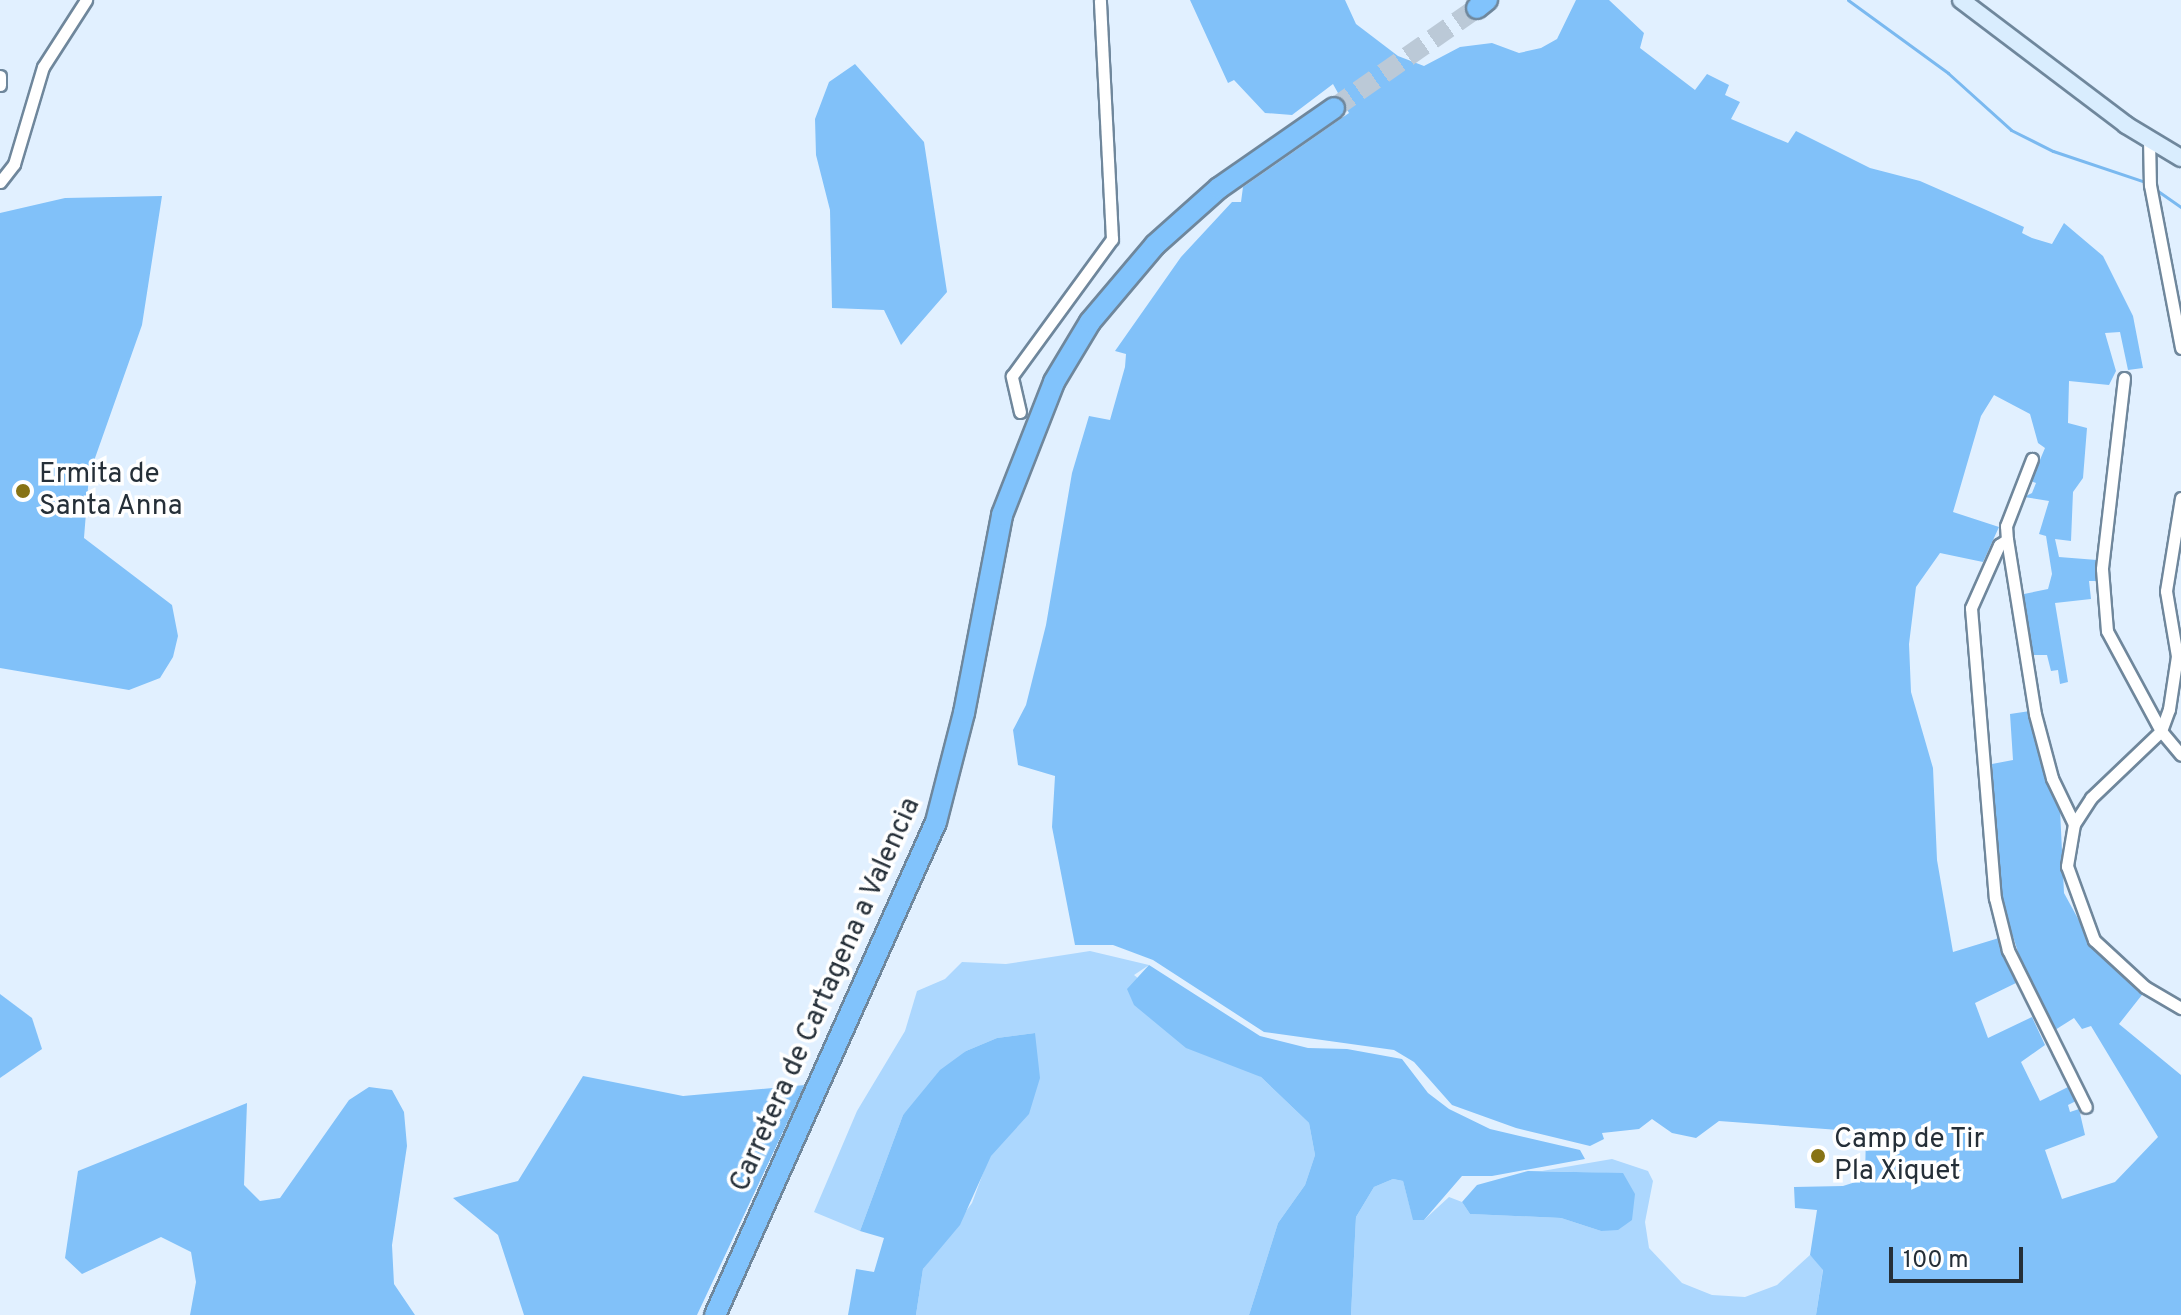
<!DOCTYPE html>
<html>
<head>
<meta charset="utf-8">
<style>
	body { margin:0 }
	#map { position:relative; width:2181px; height:1315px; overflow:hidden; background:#e1f0ff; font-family:Overpass,sans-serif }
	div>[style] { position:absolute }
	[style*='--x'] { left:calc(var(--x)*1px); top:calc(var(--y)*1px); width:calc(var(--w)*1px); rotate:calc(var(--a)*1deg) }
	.green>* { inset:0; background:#acd7fe }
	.forest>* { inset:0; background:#81c1f9 }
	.stream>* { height:3px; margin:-1.5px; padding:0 1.5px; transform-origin:1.5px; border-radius:1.5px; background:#7ab9f0 }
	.highway-tunnel>* { height:20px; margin-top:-10px; transform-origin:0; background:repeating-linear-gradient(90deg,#bbc9d7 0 20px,transparent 0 30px) }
	.roads { filter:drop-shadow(2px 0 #6f879c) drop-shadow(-2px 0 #6f879c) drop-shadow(0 2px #6f879c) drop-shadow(0 -2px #6f879c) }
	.street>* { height:11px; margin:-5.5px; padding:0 5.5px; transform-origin:5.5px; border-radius:5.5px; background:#fff }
	.secondary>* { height:16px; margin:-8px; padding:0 8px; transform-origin:8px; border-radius:8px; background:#d9edfe }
	.highway>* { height:20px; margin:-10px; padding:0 10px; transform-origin:10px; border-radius:10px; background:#81c3fc }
	.dots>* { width:22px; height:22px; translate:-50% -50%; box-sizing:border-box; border:4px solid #fff; border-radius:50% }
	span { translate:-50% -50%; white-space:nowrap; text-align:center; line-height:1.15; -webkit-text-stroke:7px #fff; paint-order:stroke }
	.poi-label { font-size:28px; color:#252f38 }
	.left { translate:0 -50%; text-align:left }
	.street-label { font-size:28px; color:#252f38 }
	.scale { position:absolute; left:1889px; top:1247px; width:134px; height:36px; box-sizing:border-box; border:4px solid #252f38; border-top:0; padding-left:10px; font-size:24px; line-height:28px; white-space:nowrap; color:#252f38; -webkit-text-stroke:6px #fff; paint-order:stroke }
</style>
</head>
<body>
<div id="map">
	<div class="green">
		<div style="clip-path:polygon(1090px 951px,1149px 965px,1134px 975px,1261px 1077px,1309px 1123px,1315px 1155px,1305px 1185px,1278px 1223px,1249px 1315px,916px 1315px,923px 1269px,972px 1203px,1035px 1033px,997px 1038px,966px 1051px,903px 1115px,860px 1231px,814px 1212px,857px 1111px,905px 1031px,917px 991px,945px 979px,962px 962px,1006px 964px)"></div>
		<div style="clip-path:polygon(1612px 1159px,1648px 1171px,1653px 1181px,1645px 1222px,1649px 1248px,1682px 1283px,1712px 1295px,1745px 1297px,1777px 1285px,1810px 1255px,1823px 1269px,1816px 1315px,1351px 1315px,1356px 1217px,1374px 1187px,1393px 1179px,1403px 1181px,1411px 1211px,1424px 1220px,1449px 1197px,1462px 1202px,1470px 1214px,1561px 1218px,1601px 1231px,1607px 1173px,1542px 1171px)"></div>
	</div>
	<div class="forest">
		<div style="clip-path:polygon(1190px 0,1345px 0,1356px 24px,1398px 56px,1424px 66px,1460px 47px,1492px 43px,1519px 53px,1541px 48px,1557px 39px,1576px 0,1609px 0,1644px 33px,1640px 48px,1695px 90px,1707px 74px,1729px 85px,1725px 95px,1740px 102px,1731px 119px,1788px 143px,1796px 131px,1870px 168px,1920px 181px,1984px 209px,2024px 227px,2022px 233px,2032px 238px,2052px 244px,2064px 223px,2103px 256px,2133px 316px,2143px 368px,2128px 370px,2120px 332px,2105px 333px,2116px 371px,2109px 385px,2069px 381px,2068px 423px,2087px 428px,2083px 478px,2073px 492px,2071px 541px,2055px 539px,2059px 557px,2097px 560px,2098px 581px,2089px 581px,2091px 599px,2055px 603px,2068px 682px,2060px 684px,2058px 670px,2051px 671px,2047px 655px,2027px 655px,2024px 634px,2024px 594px,2048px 589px,2052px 574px,2046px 536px,2039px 534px,2049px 501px,2024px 497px,2032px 493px,2036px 483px,2031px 481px,2045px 448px,2038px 443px,2030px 414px,1994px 395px,1981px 416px,1953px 512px,1999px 527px,1983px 562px,1940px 553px,1916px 587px,1909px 644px,1911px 692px,1933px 768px,1937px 860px,1953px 952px,1999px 938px,2016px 983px,1975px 1003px,1988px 1038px,2032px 1017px,2045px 1045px,2021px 1062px,2040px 1101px,2070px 1086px,2076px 1101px,2068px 1105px,2070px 1112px,2079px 1109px,2085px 1135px,2045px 1150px,2062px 1199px,2115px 1182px,2158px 1137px,2091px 1026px,2082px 1029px,2074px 1018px,2055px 1030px,2054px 1040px,2025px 974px,2000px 896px,1992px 764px,2013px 760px,2010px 714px,2030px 711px,2060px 809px,2064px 893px,2082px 926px,2145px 991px,2119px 1024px,2181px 1075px,2181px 1315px,1816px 1315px,1823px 1270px,1810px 1255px,1817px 1210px,1795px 1208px,1794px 1187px,1843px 1186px,1865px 1179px,1866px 1132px,1719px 1121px,1696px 1138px,1672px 1133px,1652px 1119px,1639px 1129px,1602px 1133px,1604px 1139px,1590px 1146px,1516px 1128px,1452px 1105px,1414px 1062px,1394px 1050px,1264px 1032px,1153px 960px,1113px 945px,1075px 945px,1052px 827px,1055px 776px,1018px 765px,1013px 730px,1026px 705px,1046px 625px,1072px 473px,1089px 416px,1110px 420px,1125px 367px,1126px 354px,1115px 351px,1181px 257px,1232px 202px,1241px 202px,1243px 187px,1349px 113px,1333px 84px,1292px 115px,1265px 113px,1234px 80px,1228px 83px)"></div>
		<div style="clip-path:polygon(855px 64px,924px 142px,947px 292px,901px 345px,884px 310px,832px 308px,830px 210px,816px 155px,815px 119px,829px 82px)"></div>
		<div style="clip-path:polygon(162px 196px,142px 325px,89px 475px,84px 538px,172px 605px,178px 636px,173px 657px,160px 678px,129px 690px,0 668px,0 213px,65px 198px)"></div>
		<div style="clip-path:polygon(1149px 965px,1260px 1036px,1308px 1048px,1347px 1049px,1402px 1059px,1428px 1093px,1449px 1109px,1490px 1129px,1580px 1150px,1585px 1159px,1492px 1176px,1462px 1176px,1424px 1220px,1413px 1220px,1403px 1181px,1393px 1179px,1374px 1187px,1356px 1217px,1351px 1315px,1249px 1315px,1278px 1223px,1305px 1185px,1315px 1155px,1309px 1123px,1261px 1077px,1186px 1048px,1134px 1005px,1127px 989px)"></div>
		<div style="clip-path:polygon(0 994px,32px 1018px,42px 1049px,0 1078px)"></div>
		<div style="clip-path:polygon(1035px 1033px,1040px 1078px,1029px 1114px,991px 1156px,960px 1225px,923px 1269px,916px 1315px,848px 1315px,856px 1269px,874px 1272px,884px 1238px,860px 1231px,903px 1115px,940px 1070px,966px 1051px,997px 1038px)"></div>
		<div style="clip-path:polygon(583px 1076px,683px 1096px,805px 1085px,697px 1315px,524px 1315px,498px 1235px,453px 1198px,518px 1181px)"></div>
		<div style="clip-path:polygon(369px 1087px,392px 1090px,404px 1112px,407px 1146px,392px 1245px,394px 1284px,415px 1315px,190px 1315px,196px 1282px,191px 1252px,161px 1237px,82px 1274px,65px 1258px,78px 1171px,247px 1103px,244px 1185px,260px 1201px,280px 1198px,349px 1100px)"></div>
		<div style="clip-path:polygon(1528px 1171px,1623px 1173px,1635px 1194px,1632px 1220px,1618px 1230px,1601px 1231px,1561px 1218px,1470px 1214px,1462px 1202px,1477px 1185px)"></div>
	</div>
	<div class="stream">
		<div style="--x:1848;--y:0;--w:124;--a:36.1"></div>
		<div style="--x:1948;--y:73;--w:85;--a:42.1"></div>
		<div style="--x:2011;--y:130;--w:47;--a:26.6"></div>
		<div style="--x:2053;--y:151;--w:97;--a:18.6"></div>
		<div style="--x:2155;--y:189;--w:32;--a:35"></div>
	</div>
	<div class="highway-tunnel">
		<div style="--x:1334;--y:108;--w:174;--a:-35"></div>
	</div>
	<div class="roads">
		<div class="street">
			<div style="--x:0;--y:76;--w:9;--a:90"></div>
			<div style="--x:2149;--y:139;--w:46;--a:88.8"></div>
			<div style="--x:2150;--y:185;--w:166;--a:79.2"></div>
			<div style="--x:0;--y:182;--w:23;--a:-52"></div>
			<div style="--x:14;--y:164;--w:101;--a:-73.4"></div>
			<div style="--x:43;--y:67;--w:80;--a:-57.3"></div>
			<div style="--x:2124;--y:378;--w:192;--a:96.6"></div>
			<div style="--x:2102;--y:569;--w:62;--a:85.4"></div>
			<div style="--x:2107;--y:631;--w:114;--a:61.6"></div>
			<div style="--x:2161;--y:731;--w:31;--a:50"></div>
			<div style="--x:1020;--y:412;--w:37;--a:-103"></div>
			<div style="--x:1012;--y:376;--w:170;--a:-53.9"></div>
			<div style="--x:1112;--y:239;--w:239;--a:-92.9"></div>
			<div style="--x:2181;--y:498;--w:94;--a:99.2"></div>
			<div style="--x:2166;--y:591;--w:66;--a:80.4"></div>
			<div style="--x:2177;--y:656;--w:54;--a:98.6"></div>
			<div style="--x:2169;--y:709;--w:23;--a:110"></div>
			<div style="--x:2161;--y:731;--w:97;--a:136.3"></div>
			<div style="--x:2091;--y:798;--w:31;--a:123"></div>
			<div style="--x:2074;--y:824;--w:43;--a:99.5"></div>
			<div style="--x:2067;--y:866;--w:79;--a:70"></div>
			<div style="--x:2094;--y:940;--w:69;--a:42.7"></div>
			<div style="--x:2145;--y:987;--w:42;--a:30.3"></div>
			<div style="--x:2007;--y:540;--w:14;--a:-94"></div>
			<div style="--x:2006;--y:526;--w:72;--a:-68.8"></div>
			<div style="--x:2074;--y:824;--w:51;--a:-115.6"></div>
			<div style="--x:2052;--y:778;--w:66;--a:-104.9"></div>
			<div style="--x:2035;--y:714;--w:176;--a:-99.1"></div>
			<div style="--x:2007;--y:540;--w:9;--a:148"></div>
			<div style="--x:1999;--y:545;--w:69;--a:114"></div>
			<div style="--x:1971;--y:608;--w:291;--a:85.3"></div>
			<div style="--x:1995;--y:898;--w:54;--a:76"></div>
			<div style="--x:2008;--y:950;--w:175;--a:63.6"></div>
		</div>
		<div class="secondary">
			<div style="--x:1961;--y:0;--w:207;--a:37.1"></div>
			<div style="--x:2126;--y:125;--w:64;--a:31"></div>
		</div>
		<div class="highway">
			<div style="--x:1477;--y:8;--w:13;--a:-39"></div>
			<div style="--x:715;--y:1315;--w:540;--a:-65.85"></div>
			<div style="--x:936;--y:822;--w:113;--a:-75.6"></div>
			<div style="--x:964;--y:713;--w:202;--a:-79.1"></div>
			<div style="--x:1002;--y:515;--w:143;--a:-68.6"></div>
			<div style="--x:1054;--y:382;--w:70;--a:-59"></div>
			<div style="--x:1090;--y:322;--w:101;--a:-49.8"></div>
			<div style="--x:1155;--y:245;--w:86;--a:-41.7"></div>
			<div style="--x:1219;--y:188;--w:140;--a:-34.8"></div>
		</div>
	</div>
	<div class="dots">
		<div style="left:23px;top:491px;background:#877315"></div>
		<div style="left:1818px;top:1156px;background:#877315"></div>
	</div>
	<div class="poi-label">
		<span class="left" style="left:39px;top:491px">Ermita de<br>Santa Anna</span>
		<span class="left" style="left:1834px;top:1156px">Camp de Tir<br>Pla Xiquet</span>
	</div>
	<div class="street-label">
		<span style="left:826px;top:995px;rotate:-66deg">Carretera de Cartagena a Valencia</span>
	</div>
	<div class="scale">100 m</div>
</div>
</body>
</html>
